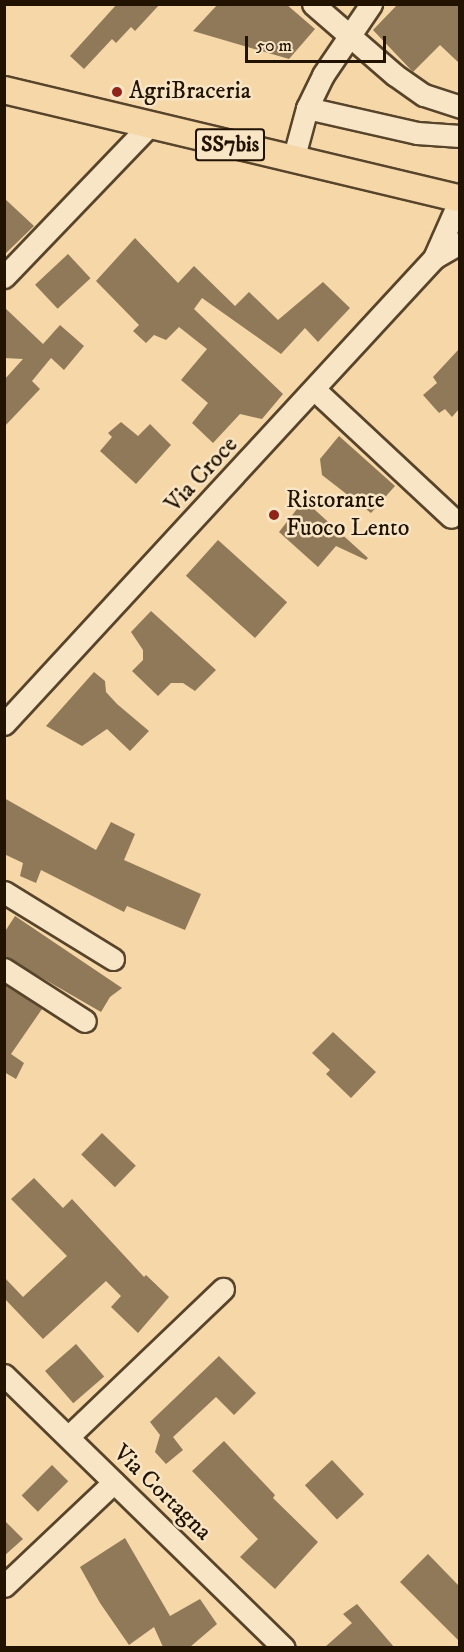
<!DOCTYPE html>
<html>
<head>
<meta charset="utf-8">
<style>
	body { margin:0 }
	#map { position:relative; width:464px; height:1652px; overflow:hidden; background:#f5d7a8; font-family:"IM FELL DW Pica",serif }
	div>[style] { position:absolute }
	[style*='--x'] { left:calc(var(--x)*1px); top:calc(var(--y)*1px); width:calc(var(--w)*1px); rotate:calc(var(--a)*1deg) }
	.building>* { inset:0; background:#907958; transform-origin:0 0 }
	.roads { filter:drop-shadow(2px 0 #57442b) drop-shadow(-2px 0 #57442b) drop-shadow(0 2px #57442b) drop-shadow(0 -2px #57442b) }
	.minor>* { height:21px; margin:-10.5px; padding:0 10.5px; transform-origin:10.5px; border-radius:10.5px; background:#f8e5c6 }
	.major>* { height:26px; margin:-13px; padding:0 13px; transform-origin:13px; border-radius:13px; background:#f5d7a8 }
	.dots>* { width:16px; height:16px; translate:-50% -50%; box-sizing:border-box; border:3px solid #f8e5c6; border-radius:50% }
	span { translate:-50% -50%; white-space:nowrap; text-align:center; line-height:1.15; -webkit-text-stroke:5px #f8e5c6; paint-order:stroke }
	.shield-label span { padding:2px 4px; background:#f8e5c6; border:2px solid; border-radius:4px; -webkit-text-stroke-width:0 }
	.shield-label { font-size:22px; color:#221301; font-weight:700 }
	.poi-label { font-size:24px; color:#221301 }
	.left { translate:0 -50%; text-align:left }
	.street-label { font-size:24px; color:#221301 }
	.frame { position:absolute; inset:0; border:6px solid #221301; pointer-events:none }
	.scale { position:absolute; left:245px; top:36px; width:141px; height:27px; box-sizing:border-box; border:3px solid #221301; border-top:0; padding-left:8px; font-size:18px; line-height:21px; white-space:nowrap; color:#221301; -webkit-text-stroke:4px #f8e5c6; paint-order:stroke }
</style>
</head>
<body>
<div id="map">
	<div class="building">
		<div style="clip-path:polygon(117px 4px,160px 4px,135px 31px,131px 27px,116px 43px,112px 39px,84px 69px,70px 56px)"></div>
		<div style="clip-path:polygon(218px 4px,286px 4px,315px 29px,289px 59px,193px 31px)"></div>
		<div style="clip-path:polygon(398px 4px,459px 4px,459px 63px,440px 45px,413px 72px,373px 30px)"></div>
		<div style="clip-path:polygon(4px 198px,34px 226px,4px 255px)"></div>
		<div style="clip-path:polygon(135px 238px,178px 283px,194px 266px,235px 306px,249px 292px,278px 320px,323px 282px,350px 308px,318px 342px,305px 328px,281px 354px,202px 298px,194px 309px,283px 394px,262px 419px,240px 414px,213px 443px,192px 423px,208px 403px,181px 380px,207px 349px,179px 327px,166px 340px,154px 335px,146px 343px,133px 331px,139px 325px,96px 281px)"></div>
		<div style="left:68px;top:254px;width:33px;height:45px;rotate:47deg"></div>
		<div style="clip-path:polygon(4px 307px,43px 344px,60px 325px,84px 346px,64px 370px,51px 358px,32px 381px,40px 389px,4px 427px,4px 380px,23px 359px,4px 358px)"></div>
		<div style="clip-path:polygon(459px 349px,459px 409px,452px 417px,445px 409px,439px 413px,423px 395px,437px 383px,433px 377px)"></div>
		<div style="clip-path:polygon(121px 422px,138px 436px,150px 424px,171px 445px,136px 484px,100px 451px,112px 437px,108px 433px)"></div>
		<div style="clip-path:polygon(339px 436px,395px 486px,371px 513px,322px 475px,320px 459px)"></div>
		<div style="clip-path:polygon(304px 500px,368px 558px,366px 560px,336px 546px,318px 567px,279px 532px)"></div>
		<div style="left:218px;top:540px;width:93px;height:48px;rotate:42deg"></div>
		<div style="clip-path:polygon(151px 611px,216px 670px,195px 691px,183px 683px,171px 683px,158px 696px,132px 671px,143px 660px,143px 650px,131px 632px)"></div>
		<div style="clip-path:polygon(94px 672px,105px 681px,106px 692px,117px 704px,149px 731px,130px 751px,107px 729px,82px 746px,46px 726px)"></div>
		<div style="clip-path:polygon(4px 798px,96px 850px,111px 822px,135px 834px,124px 860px,201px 894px,185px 930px,127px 906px,124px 912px,41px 870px,36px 883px,20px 876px,23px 863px,4px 854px)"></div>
		<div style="clip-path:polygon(15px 916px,122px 988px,110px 997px,101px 1012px,4px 956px,4px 933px)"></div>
		<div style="clip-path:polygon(4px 984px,42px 1009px,11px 1054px,24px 1063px,16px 1079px,4px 1072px)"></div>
		<div style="clip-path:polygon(333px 1032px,376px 1072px,351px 1098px,326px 1074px,330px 1070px,312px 1053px)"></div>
		<div style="left:102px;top:1133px;width:47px;height:30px;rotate:44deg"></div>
		<div style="clip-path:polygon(34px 1178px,63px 1208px,72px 1199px,144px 1277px,146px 1275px,169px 1297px,138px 1333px,111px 1307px,121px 1296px,106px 1281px,43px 1339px,4px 1298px,4px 1277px,23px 1297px,67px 1256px,11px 1199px)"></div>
		<div style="left:76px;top:1344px;width:43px;height:41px;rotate:49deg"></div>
		<div style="clip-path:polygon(219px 1356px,256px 1393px,234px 1415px,216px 1397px,173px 1437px,183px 1450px,166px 1464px,155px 1452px,160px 1435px,150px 1422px)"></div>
		<div style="clip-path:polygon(224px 1441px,275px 1495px,273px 1498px,318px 1542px,275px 1589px,240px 1557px,258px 1539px,192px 1471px)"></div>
		<div style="left:332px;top:1460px;width:47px;height:37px;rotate:47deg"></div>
		<div style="left:52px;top:1465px;width:23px;height:43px;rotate:45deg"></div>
		<div style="clip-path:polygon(4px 1520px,23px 1539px,4px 1556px)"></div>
		<div style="clip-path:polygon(125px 1538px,170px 1616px,200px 1599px,217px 1624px,190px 1647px,163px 1647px,154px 1627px,129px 1645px,100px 1603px,80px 1567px)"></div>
		<div style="clip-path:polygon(428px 1554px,459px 1586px,459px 1641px,400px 1582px)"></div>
		<div style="clip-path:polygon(357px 1604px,394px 1647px,325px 1647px,352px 1623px,343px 1614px)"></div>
	</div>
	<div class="roads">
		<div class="minor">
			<div style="--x:313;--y:4;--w:108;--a:40.9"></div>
			<div style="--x:395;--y:75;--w:35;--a:35"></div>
			<div style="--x:424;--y:95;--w:38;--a:18"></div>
			<div style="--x:307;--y:108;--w:113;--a:12.8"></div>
			<div style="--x:417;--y:133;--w:43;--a:4"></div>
			<div style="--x:293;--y:160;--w:54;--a:-74.9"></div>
			<div style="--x:307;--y:108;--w:37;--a:-64"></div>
			<div style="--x:323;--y:75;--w:86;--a:-55.9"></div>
			<div style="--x:434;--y:258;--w:57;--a:-66.1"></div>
			<div style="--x:4;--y:277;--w:211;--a:-46.2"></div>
			<div style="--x:315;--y:390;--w:186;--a:43"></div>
			<div style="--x:4;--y:724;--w:634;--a:-47.3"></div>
			<div style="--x:434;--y:258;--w:30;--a:-30"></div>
			<div style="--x:4;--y:892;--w:128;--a:31.6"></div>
			<div style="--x:4;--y:969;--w:96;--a:32.7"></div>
			<div style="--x:4;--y:1375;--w:391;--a:44.3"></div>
			<div style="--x:69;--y:1436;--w:213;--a:-43.7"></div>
			<div style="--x:4;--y:1586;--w:151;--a:-43.4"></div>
		</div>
		<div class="major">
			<div style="--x:4;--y:90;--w:466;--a:13.4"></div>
		</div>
	</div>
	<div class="dots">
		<div style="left:117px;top:92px;background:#8f2418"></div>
		<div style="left:274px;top:515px;background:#8f2418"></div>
	</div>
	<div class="shield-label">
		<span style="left:230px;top:145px">SS7bis</span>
	</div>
	<div class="poi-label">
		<span class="left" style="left:129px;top:92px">AgriBraceria</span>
		<span class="left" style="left:286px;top:515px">Ristorante<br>Fuoco Lento</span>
	</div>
	<div class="street-label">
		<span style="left:202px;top:475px;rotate:-47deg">Via Croce</span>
		<span style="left:162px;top:1493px;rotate:44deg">Via Cortagna</span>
	</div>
	<div class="frame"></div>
	<div class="scale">50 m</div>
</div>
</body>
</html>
